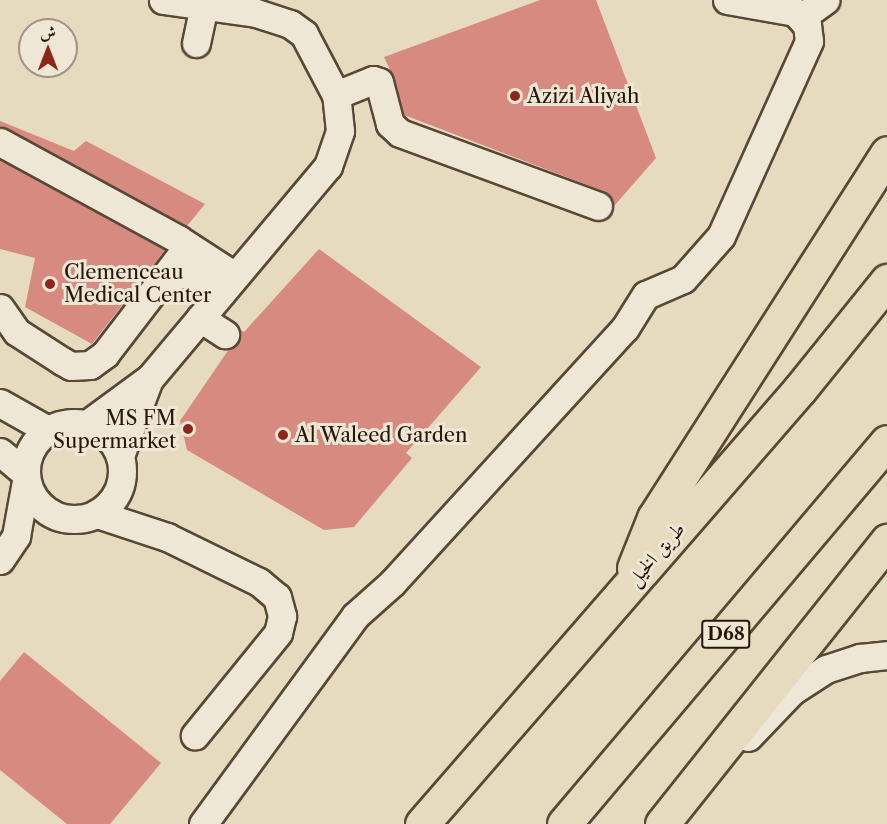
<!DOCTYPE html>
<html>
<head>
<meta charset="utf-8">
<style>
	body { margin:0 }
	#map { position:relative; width:887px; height:824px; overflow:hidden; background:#e6dabf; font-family:"Libre Caslon Text",Amiri,serif }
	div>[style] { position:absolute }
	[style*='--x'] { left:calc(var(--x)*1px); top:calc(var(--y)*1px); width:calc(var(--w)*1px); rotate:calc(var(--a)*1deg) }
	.building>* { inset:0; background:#d78a7f }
	.roads { filter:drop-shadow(2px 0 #584836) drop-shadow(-2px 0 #584836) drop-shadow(0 2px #584836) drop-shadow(0 -2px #584836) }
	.minor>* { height:27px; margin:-13.5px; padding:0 13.5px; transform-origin:13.5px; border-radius:13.5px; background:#efe7d5 }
	.minor>.ring { margin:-13.5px; padding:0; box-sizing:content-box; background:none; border:27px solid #efe7d5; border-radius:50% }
	.highway>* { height:33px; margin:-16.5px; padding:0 16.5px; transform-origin:16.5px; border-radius:16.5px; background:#e6dabf }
	.dots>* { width:16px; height:16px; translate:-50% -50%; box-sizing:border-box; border:3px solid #efe7d5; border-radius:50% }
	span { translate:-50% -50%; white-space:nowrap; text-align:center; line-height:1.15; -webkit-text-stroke:6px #efe7d5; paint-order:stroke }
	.shield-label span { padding:2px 4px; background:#efe7d5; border:2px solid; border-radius:4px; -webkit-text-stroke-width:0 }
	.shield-label { font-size:18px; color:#281708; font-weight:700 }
	.poi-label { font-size:20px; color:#281708 }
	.left { translate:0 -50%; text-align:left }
	.right { translate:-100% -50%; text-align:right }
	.street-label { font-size:20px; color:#281708 }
	.north { position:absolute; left:18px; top:18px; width:60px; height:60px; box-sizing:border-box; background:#efe7d5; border:2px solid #9f9483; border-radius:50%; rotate:0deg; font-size:16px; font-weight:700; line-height:24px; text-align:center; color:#281708 }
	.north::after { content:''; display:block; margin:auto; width:21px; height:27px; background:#8f2418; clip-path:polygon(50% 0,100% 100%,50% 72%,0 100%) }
</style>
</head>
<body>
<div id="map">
	<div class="building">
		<div style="clip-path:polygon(540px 0,596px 0,656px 158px,614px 206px,603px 191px,404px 115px,394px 78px,384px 57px)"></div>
		<div style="clip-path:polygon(0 121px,74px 151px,86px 141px,205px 204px,187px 226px,0 126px)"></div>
		<div style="clip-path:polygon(0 160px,165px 250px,92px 344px,25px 307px,35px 258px,0 249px)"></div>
		<div style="clip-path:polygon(319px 249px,481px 367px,406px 453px,412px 458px,354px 527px,324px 530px,187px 450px,180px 421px,229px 349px,238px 343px,241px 330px,244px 332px)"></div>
		<div style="clip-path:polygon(24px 652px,161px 763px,110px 824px,67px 824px,0 770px,0 681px)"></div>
	</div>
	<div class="roads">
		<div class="minor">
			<div style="--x:802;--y:17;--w:29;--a:-36"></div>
			<div style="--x:196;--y:43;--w:38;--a:-78"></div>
			<div style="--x:336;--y:95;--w:40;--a:-22"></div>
			<div style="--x:373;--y:80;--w:6;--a:18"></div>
			<div style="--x:379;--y:82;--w:43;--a:75.3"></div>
			<div style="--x:390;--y:124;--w:13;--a:42"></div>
			<div style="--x:400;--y:133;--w:211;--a:20.2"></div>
			<div style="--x:0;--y:142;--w:203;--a:28.6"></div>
			<div style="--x:178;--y:239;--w:68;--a:33"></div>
			<div style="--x:164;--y:278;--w:11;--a:-22"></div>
			<div style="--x:174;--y:274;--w:23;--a:2"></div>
			<div style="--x:197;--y:275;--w:30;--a:37"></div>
			<div style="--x:0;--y:308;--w:29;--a:55"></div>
			<div style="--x:17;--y:332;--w:54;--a:32.8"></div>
			<div style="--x:62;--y:361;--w:10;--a:29"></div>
			<div style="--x:71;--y:366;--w:19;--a:-3"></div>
			<div style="--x:90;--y:365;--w:19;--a:-36"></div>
			<div style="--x:105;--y:354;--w:136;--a:-52.5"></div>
			<div style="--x:200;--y:318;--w:30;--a:33"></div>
			<div style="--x:0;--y:403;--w:55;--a:29.4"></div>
			<div class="ring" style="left:26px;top:423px;width:69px;height:69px"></div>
			<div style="--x:86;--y:425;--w:79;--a:-36.3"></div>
			<div style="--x:150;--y:378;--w:277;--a:-50"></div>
			<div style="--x:328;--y:166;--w:37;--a:-71"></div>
			<div style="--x:340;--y:131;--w:36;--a:-96"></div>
			<div style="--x:336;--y:95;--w:69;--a:-117.7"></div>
			<div style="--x:304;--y:34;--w:17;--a:-144"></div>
			<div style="--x:290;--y:24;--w:36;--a:-162"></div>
			<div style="--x:256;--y:13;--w:94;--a:-172"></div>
			<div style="--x:0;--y:452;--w:33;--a:40"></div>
			<div style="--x:120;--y:456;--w:79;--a:-69.3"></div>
			<div style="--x:97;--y:514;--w:74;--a:18.2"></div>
			<div style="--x:167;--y:537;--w:102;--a:26.1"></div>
			<div style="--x:259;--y:582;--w:23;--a:40"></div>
			<div style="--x:277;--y:597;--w:20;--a:75"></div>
			<div style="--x:282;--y:616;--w:17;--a:103"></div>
			<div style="--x:278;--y:633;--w:132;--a:129.1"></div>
			<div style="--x:0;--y:560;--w:29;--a:-56"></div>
			<div style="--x:16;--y:536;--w:56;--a:-79.7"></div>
			<div style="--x:748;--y:737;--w:64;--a:-46.3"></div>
			<div style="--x:792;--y:691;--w:40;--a:-32.9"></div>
			<div style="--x:826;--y:669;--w:36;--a:-18"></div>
			<div style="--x:860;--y:658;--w:27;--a:-6"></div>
			<div style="--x:203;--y:824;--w:258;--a:-53.8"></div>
			<div style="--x:355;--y:616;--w:50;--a:-41.7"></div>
			<div style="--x:392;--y:583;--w:345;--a:-47.6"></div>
			<div style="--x:625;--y:328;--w:39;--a:-58"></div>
			<div style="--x:646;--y:295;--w:40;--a:-23.4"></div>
			<div style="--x:683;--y:279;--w:57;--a:-48.5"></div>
			<div style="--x:721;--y:236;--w:214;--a:-65.7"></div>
			<div style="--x:809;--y:41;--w:16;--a:-97"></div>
			<div style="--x:807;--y:25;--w:18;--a:-133"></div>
			<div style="--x:795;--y:12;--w:69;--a:-170"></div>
		</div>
		<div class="highway">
			<div style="--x:634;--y:568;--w:54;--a:-68.2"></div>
			<div style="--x:654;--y:518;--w:433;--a:-57.4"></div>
			<div style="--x:422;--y:824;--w:576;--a:-49.01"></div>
			<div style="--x:800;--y:389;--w:139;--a:-51.1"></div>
			<div style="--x:564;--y:824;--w:500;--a:-49.78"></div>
			<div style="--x:662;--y:824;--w:362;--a:-51.5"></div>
		</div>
	</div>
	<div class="dots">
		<div style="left:515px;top:96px;background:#8f2418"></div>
		<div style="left:50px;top:284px;background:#8f2418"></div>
		<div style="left:188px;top:429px;background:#8f2418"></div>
		<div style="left:283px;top:435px;background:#8f2418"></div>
	</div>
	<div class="shield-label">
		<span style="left:726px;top:634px">D68</span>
	</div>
	<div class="poi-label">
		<span class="left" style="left:527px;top:96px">Azizi Aliyah</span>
		<span class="left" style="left:64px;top:284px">Clemenceau<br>Medical Center</span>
		<span class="right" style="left:176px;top:430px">MS FM<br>Supermarket</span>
		<span class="left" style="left:295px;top:435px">Al Waleed Garden</span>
	</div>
	<div class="street-label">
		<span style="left:656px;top:554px;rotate:-49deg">طريق الخيل</span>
	</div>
	<div class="north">ش</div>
</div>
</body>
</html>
